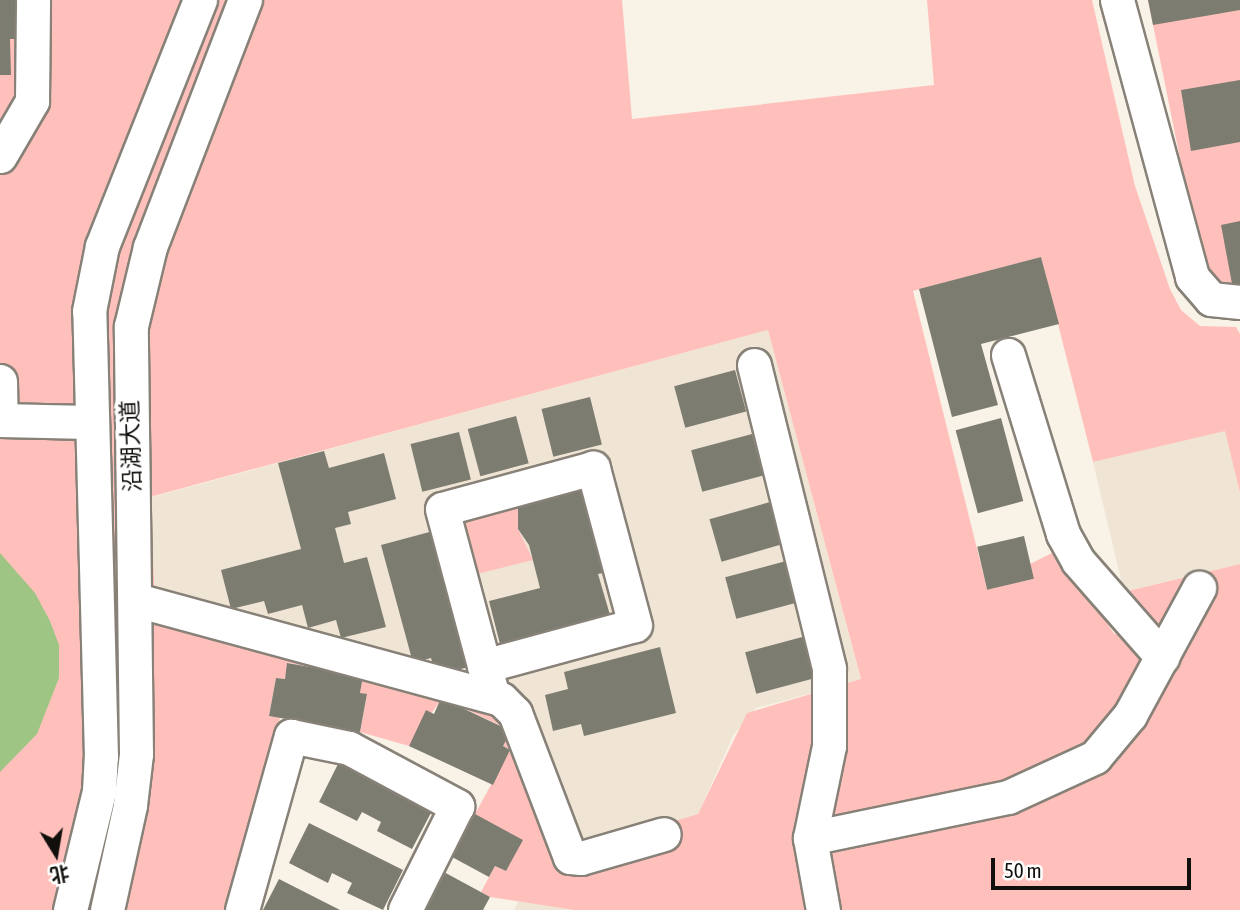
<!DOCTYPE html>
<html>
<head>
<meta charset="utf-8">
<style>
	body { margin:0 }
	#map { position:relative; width:1240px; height:910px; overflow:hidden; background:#f9f2e7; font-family:"Asap Condensed","Noto Sans SC",sans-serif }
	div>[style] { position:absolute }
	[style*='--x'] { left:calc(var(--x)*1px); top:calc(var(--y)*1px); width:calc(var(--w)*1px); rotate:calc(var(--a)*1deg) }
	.built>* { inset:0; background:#f0e5d4 }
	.green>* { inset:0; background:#ffc0bb }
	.water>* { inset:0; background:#9fc585 }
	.building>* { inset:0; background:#7c7c71; transform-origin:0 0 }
	.roads { filter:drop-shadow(2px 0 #878178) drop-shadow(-2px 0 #878178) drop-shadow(0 2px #878178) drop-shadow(0 -2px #878178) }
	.minor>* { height:33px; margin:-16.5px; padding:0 16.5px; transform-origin:16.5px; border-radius:16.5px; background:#fff }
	span { translate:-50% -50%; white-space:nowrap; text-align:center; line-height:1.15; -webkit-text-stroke:7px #fff; paint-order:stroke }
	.street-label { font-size:23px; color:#110f0b }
	.north { position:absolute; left:21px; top:819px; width:70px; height:70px; -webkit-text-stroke:5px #fff; paint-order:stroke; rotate:169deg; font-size:19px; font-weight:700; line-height:28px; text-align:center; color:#110f0b }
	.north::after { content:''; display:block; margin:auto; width:24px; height:32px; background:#110f0b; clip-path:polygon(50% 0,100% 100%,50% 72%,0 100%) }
	.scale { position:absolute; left:991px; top:858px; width:200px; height:32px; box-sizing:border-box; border:4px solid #110f0b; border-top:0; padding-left:9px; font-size:21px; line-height:24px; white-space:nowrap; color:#110f0b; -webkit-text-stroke:5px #fff; paint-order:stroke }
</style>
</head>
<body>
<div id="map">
	<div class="built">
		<div style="clip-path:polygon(768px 330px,861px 680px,756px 708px,734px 734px,698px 814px,597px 844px,578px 844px,523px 709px,154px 596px,149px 498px)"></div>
		<div style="clip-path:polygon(1225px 430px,1240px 493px,1240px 564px,1124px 592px,1093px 462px)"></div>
		<div style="clip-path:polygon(519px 901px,574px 910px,514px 910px)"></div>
	</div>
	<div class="green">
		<div style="clip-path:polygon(evenodd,0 0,622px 0,632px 119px,934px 85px,927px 0,1092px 0,1135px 186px,1170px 289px,1181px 310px,1200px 326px,1236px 327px,1240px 334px,1240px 493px,1225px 431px,1093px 462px,1041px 257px,913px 291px,987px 589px,1033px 579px,1030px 564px,1058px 550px,1115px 635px,1124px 592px,1240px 564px,1240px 910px,574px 910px,490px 897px,481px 892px,495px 866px,506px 871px,475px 814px,510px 750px,503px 746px,510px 730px,442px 698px,409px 746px,360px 732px,367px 695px,360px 693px,363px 676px,288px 663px,285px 679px,276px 678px,269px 716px,280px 718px,226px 910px,0 910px,0 0,768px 330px,861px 679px,747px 713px,698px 814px,597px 844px,570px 839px,496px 704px,156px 618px,150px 497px,768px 330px)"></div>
		<div style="clip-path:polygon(1148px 0,1240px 0,1240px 288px,1220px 285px,1207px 273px,1192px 218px)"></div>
		<div style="clip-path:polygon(518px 507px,518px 529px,533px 560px,469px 576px,455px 524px)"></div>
	</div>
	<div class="water">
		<div style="clip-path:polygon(0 553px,35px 593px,50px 621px,59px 645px,59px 678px,37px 734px,0 772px)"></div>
	</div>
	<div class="building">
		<div style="clip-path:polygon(0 0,21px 0,22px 39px,10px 39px,11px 75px,0 75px)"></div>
		<div style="clip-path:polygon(1148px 0,1240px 0,1240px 10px,1153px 25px)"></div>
		<div style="clip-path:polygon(1240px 80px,1240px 142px,1191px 151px,1181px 90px)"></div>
		<div style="clip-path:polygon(1240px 221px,1240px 288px,1233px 289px,1221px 225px)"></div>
		<div style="clip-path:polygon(1041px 257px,1059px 324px,981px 344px,998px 405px,952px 417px,919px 289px)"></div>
		<div style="left:735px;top:370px;width:43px;height:63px;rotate:75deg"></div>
		<div style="left:590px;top:397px;width:49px;height:50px;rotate:76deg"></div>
		<div style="left:516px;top:416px;width:49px;height:50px;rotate:75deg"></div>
		<div style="left:1001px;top:418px;width:86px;height:47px;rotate:75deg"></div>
		<div style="left:459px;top:432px;width:49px;height:50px;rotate:76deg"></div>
		<div style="left:752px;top:434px;width:43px;height:63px;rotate:75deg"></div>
		<div style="clip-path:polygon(324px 451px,329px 468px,384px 453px,396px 499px,348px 512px,351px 524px,335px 528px,344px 563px,367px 557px,386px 627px,341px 638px,336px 620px,308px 628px,302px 605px,268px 614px,264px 601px,231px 609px,221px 570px,301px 549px,278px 463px)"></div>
		<div style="clip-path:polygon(586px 489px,608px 572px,598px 574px,610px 615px,500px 644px,489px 601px,540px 588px,529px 545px,518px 529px,518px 507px)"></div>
		<div style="left:770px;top:502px;width:44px;height:63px;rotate:74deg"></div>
		<div style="clip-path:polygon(437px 530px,473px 666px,436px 675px,431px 658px,413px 663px,381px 545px)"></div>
		<div style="left:1024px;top:536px;width:44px;height:48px;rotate:77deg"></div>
		<div style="left:786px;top:561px;width:43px;height:63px;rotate:75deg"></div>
		<div style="left:806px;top:636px;width:43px;height:63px;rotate:75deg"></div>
		<div style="clip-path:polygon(660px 647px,676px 713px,584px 736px,581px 724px,553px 731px,545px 695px,568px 689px,564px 672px)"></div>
		<div style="clip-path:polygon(287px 663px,363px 676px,360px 693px,367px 694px,360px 732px,269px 716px,276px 678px,285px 679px)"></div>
		<div style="clip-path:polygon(441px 698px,511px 731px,503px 746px,510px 750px,493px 785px,409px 746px,426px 710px,434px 714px)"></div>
		<div style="clip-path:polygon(339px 762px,433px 809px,412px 849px,377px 831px,381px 822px,362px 812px,357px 821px,319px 802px)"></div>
		<div style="clip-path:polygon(475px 814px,523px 840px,506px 871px,495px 866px,489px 877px,452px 857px)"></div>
		<div style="clip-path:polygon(309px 823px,403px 870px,383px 910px,347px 893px,352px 883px,332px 873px,328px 883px,289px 863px)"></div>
		<div style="clip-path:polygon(442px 871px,490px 897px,483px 910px,422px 910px)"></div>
		<div style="clip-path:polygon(279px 879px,340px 910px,263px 910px)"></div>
	</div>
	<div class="roads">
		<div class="minor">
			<div style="--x:1117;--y:0;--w:287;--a:74.8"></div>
			<div style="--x:1192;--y:277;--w:29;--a:49"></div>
			<div style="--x:1211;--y:299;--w:29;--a:6"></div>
			<div style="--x:0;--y:156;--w:64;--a:-59.8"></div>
			<div style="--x:32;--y:101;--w:101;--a:-89.4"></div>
			<div style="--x:1008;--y:355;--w:187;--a:72.9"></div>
			<div style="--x:1063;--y:534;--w:31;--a:61"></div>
			<div style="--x:1078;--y:561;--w:128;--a:48.8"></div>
			<div style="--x:754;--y:365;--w:313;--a:76.1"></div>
			<div style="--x:829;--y:669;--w:77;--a:90"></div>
			<div style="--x:829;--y:746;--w:94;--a:101.7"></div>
			<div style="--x:810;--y:838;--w:73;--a:79.8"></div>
			<div style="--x:0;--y:381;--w:39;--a:89"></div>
			<div style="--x:0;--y:420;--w:89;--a:1.3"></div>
			<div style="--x:136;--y:600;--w:378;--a:15.2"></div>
			<div style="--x:501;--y:699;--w:20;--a:45"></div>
			<div style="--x:515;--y:713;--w:154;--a:69.1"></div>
			<div style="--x:570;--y:857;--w:11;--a:5"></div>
			<div style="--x:581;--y:858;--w:86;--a:-16.1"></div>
			<div style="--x:484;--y:666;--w:156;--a:-15.2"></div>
			<div style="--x:635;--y:625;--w:163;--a:-105"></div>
			<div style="--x:593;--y:468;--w:156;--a:164.8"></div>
			<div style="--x:442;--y:509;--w:163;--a:75"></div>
			<div style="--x:484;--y:666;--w:31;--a:73"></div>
			<div style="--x:810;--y:838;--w:202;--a:-11.7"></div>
			<div style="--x:1008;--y:797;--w:96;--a:-24.7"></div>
			<div style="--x:1095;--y:757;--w:55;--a:-50.2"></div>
			<div style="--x:1130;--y:715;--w:145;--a:-61.5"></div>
			<div style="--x:70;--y:910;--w:122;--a:-76.3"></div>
			<div style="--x:99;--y:791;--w:34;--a:-87"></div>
			<div style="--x:101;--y:757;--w:446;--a:-91.5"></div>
			<div style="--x:89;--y:311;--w:66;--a:-78.7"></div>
			<div style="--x:102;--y:246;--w:265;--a:-68.3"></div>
			<div style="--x:107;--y:910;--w:107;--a:-77.6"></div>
			<div style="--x:130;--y:805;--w:51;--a:-83.3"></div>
			<div style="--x:136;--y:754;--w:428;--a:-90.7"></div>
			<div style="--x:131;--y:326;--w:81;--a:-76.5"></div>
			<div style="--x:150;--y:247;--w:265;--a:-69"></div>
			<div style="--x:242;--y:910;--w:181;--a:-74.3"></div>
			<div style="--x:291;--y:736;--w:59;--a:11.7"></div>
			<div style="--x:349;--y:748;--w:123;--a:28.2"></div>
			<div style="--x:457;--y:806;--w:116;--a:116.6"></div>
		</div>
	</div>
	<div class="street-label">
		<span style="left:131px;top:446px;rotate:-92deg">沿湖大道</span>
	</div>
	<div class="north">北</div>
	<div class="scale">50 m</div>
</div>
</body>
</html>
